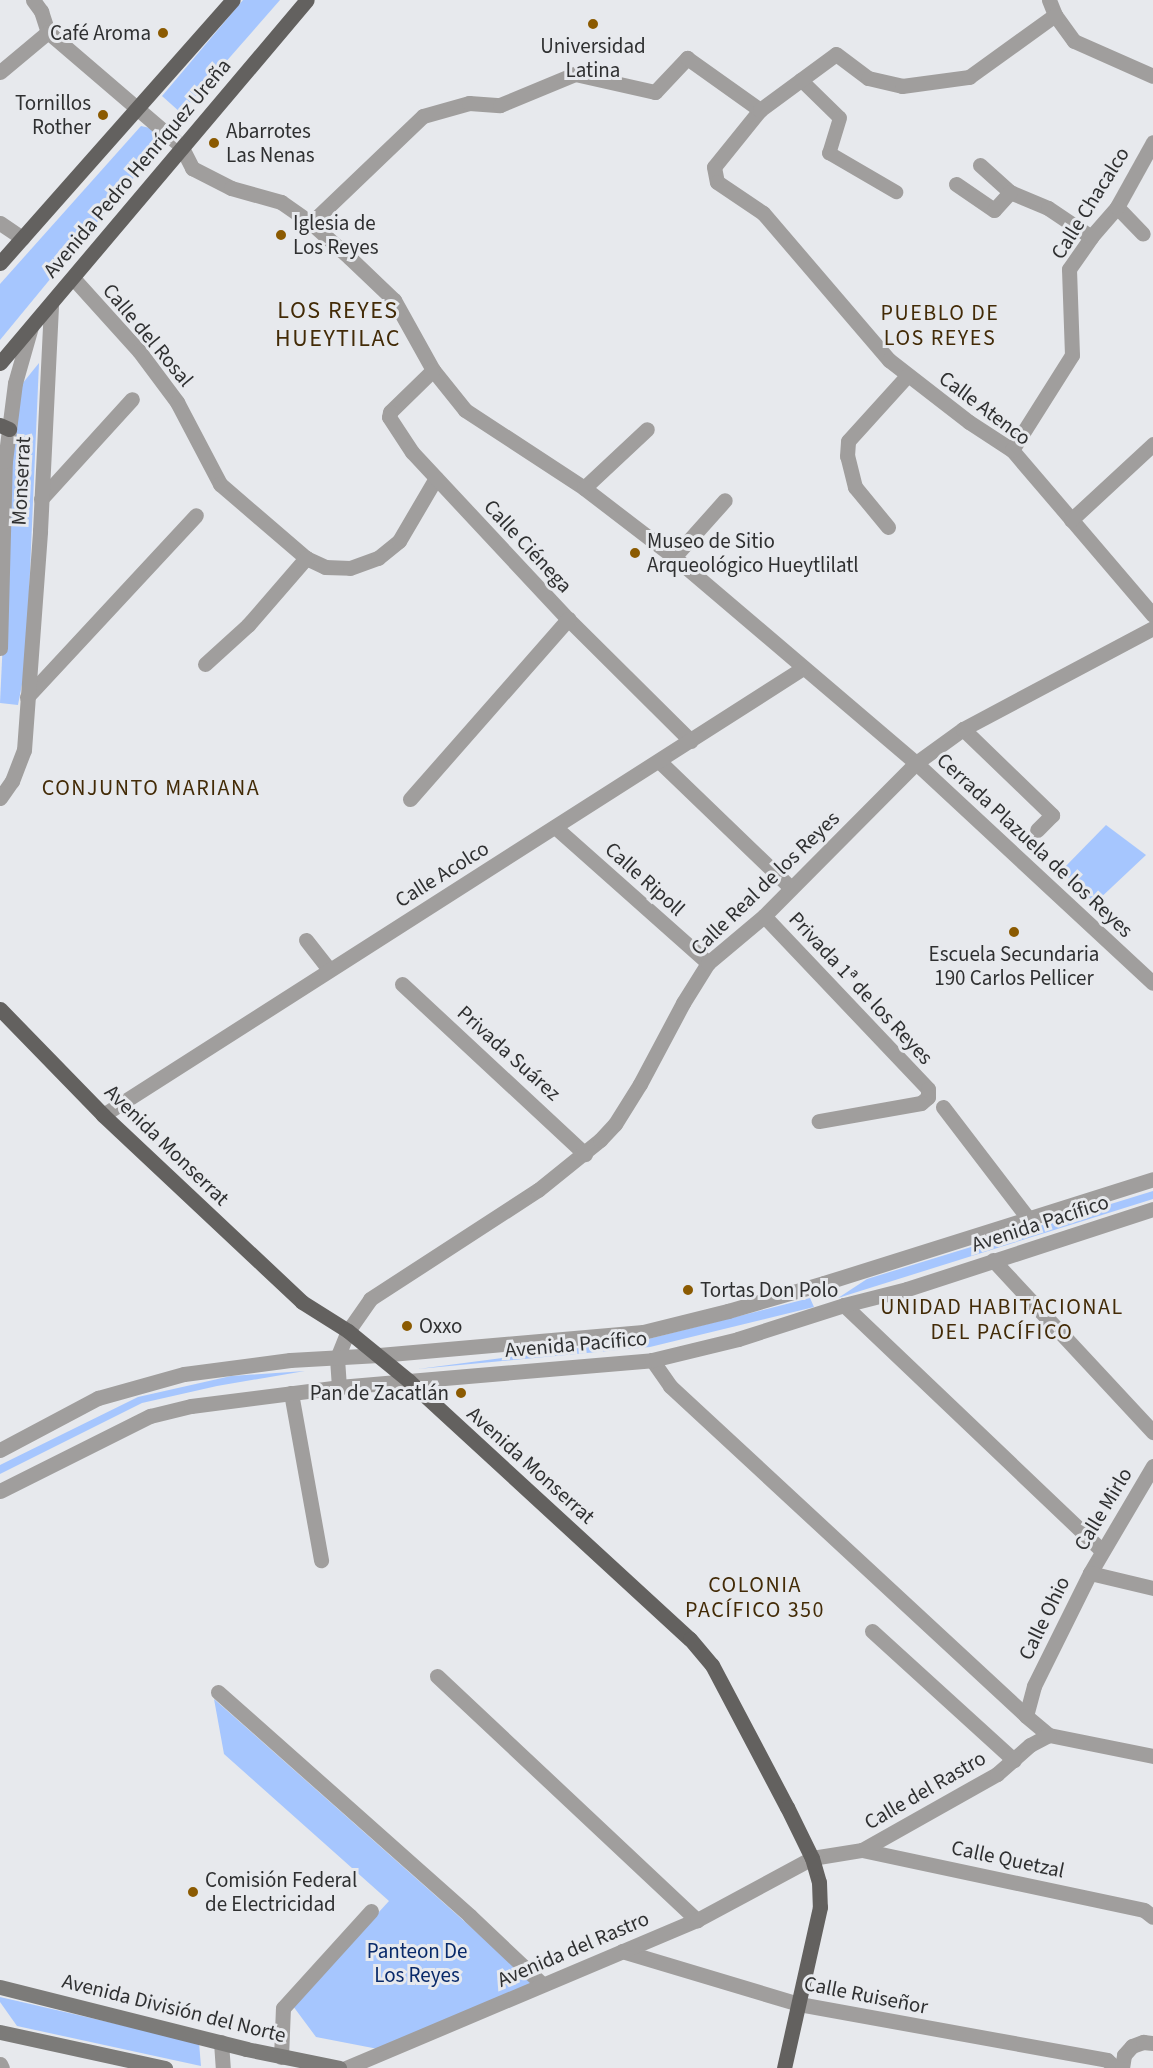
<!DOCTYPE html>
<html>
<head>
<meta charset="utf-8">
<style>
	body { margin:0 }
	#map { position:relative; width:1153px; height:2068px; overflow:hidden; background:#e7e9ed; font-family:"Source Sans 3",sans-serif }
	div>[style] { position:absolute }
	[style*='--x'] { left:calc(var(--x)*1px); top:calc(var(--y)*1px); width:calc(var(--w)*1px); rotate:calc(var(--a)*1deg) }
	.green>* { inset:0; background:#a6c6fe }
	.pedestrian>* { height:14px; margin:-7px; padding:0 7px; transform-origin:7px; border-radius:7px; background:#a09e9d }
	.minor>* { height:15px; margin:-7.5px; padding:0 7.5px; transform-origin:7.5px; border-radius:7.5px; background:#a09e9d }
	.tertiary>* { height:15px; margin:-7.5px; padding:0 7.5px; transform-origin:7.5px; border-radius:7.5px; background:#a09e9d }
	.secondary>* { height:15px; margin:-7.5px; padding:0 7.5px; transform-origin:7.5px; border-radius:7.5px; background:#7c7b79 }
	.primary>* { height:15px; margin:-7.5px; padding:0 7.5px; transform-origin:7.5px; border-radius:7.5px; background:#63615f }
	.dots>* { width:16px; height:16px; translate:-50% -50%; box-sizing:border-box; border:3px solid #e7e9ed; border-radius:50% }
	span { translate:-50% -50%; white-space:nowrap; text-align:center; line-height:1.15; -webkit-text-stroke:6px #e7e9ed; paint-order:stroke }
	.poi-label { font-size:21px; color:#2f3031 }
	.right { translate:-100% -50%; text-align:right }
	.left { translate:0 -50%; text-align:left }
	.street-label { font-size:21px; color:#2f3031 }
	.park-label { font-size:21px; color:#092a6a }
	.neighbourhood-label { font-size:22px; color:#432b07; letter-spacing:1.5px }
	.quarter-label { font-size:24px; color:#432b07; letter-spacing:1.5px }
</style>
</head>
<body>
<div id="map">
	<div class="green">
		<div style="clip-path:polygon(243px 0,280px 0,181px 113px,162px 96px)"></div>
		<div style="clip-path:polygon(141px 126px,150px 128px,158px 139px,154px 153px,0 340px,0 284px)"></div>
		<div style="clip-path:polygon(39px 363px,26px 664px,18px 705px,0 703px,12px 449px,22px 384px)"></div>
		<div style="clip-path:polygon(1106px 825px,1146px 855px,1095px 903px,1061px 871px)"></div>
		<div style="clip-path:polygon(1153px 1191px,1153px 1199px,838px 1298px,867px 1279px)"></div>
		<div style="clip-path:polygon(810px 1298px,814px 1307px,650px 1347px,418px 1369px,648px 1339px)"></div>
		<div style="clip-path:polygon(305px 1371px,217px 1386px,142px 1403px,0 1474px,0 1465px,138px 1397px,231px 1376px)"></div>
		<div style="clip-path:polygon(214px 1699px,534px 1983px,378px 2049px,316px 2037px,293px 2006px,389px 1901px,224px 1754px)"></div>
		<div style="clip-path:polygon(0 1997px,199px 2043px,201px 2066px,17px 2026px,0 2002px)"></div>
	</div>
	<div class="pedestrian">
		<div style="--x:801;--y:80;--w:54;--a:44.3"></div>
		<div style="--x:840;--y:118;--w:37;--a:107"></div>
		<div style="--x:829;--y:153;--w:78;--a:30.2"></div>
	</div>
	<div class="minor">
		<div style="--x:33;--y:0;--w:14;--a:54"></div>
		<div style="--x:41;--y:11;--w:22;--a:72"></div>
		<div style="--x:48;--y:32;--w:175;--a:40.6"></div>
		<div style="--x:181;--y:146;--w:25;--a:63"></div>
		<div style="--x:192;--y:168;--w:44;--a:27.1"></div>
		<div style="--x:231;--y:188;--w:52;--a:15.6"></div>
		<div style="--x:281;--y:202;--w:37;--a:35"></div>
		<div style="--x:311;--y:223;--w:52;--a:41.9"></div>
		<div style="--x:350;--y:258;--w:61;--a:43.7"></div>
		<div style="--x:394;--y:300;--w:80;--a:60.9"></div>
		<div style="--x:433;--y:370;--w:51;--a:51.3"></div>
		<div style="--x:465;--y:410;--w:142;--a:33.2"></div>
		<div style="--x:584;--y:488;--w:113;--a:37.5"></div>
		<div style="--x:674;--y:557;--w:318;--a:40.4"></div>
		<div style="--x:916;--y:763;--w:323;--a:42.9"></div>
		<div style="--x:1049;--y:0;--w:16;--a:68"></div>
		<div style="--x:0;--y:72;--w:62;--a:-39.8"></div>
		<div style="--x:760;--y:110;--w:73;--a:128.9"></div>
		<div style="--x:714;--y:167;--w:15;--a:79"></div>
		<div style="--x:717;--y:182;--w:55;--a:34"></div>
		<div style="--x:763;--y:213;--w:194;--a:49.4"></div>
		<div style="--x:889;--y:360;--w:101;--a:37.8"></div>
		<div style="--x:969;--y:422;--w:51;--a:33.1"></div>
		<div style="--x:1012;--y:450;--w:217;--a:49.5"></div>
		<div style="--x:980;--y:165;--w:40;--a:42"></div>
		<div style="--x:1010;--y:192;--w:41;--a:22.8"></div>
		<div style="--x:1048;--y:208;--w:52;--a:34"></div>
		<div style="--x:956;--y:184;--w:46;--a:34.4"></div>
		<div style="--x:994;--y:210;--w:24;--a:-48"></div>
		<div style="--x:1117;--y:207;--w:37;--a:46"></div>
		<div style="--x:0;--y:223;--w:27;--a:34"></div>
		<div style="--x:311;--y:223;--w:155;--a:-43.7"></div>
		<div style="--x:423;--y:116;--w:48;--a:-15.8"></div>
		<div style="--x:469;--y:103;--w:31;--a:4"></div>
		<div style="--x:500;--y:105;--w:81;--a:-22.5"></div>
		<div style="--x:575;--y:74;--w:82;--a:12.7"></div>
		<div style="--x:655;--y:92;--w:47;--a:-46.7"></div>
		<div style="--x:687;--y:58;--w:90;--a:35.5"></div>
		<div style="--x:760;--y:110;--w:94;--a:-36.4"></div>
		<div style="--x:836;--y:54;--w:40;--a:37"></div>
		<div style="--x:868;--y:78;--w:35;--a:13"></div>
		<div style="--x:902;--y:86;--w:68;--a:-7.7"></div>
		<div style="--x:969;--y:77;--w:106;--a:-35.8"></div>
		<div style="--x:1055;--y:15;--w:32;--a:54"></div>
		<div style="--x:1074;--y:41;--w:86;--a:23.9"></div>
		<div style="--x:73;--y:278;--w:98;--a:47.9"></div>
		<div style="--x:139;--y:351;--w:64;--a:53.3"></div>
		<div style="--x:177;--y:402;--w:93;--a:62.3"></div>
		<div style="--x:220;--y:484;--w:113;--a:40.7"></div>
		<div style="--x:306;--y:558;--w:21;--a:25"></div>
		<div style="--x:325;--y:567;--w:25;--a:2"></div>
		<div style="--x:350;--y:568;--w:30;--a:-20"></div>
		<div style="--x:378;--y:558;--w:27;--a:-39"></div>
		<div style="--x:399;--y:541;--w:73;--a:-59.6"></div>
		<div style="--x:433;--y:370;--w:60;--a:135.7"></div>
		<div style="--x:390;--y:412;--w:5;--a:101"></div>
		<div style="--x:389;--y:417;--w:42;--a:56.7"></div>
		<div style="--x:412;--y:452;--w:229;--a:47"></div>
		<div style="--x:568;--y:619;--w:173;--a:44.8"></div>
		<div style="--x:1012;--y:450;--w:112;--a:-57.7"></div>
		<div style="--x:1072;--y:355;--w:86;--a:-92"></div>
		<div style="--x:1069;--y:269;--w:39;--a:-55"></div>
		<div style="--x:1091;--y:237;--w:40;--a:-49"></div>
		<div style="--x:1117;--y:207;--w:74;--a:-61"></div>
		<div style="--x:584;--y:488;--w:86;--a:-43.1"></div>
		<div style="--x:41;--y:499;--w:135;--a:-47.7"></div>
		<div style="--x:1071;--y:520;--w:112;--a:-42.8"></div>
		<div style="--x:888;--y:527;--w:52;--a:-129.5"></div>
		<div style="--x:855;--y:487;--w:32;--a:-104"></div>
		<div style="--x:847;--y:456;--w:15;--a:-86"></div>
		<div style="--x:848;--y:441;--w:88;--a:-47.8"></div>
		<div style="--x:674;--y:557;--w:76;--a:-48.2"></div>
		<div style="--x:205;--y:664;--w:58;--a:-42.2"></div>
		<div style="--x:248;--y:625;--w:89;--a:-49.1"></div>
		<div style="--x:27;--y:697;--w:248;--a:-47.1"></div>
		<div style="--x:963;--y:729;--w:124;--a:44"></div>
		<div style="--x:1052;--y:815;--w:21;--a:135"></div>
		<div style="--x:659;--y:761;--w:183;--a:43.9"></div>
		<div style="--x:0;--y:798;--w:21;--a:-55"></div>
		<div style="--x:12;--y:781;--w:33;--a:-69"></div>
		<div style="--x:24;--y:750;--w:220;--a:-85.8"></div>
		<div style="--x:40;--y:531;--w:228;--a:-87.2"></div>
		<div style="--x:410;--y:799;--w:240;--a:-48.7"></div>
		<div style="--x:555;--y:827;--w:205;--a:41.6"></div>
		<div style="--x:764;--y:916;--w:238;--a:46.5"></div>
		<div style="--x:928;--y:1089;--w:8;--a:90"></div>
		<div style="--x:928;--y:1097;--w:9;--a:139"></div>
		<div style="--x:921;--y:1103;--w:104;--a:170"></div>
		<div style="--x:306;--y:940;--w:37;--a:52"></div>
		<div style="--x:402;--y:984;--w:250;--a:42.9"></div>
		<div style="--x:943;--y:1107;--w:138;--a:52.6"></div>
		<div style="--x:103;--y:1115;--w:831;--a:-32.56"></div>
		<div style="--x:993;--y:1260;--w:235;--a:47.1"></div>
		<div style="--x:844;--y:1305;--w:356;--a:43.6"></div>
		<div style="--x:652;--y:1360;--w:32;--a:55"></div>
		<div style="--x:670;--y:1386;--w:485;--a:42.8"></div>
		<div style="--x:339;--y:1387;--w:29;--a:-94"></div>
		<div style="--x:337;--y:1358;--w:29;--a:-68"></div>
		<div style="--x:348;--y:1331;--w:39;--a:-55"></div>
		<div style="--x:370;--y:1299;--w:200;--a:-33"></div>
		<div style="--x:538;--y:1190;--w:80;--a:-38.9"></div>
		<div style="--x:600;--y:1140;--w:22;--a:-47"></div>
		<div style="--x:615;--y:1124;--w:47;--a:-58"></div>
		<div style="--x:640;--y:1084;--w:92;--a:-62"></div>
		<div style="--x:683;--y:1003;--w:47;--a:-58"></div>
		<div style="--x:708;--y:963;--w:73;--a:-40"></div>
		<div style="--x:764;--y:916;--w:216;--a:-45.2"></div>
		<div style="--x:916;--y:763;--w:58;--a:-35.9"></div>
		<div style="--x:963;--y:729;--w:215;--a:-28"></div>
		<div style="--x:291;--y:1393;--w:170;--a:79.8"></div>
		<div style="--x:1153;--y:1466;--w:124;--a:120.5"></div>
		<div style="--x:1090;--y:1573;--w:126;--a:116.4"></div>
		<div style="--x:1034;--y:1686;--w:31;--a:105"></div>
		<div style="--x:1026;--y:1716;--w:30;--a:40"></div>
		<div style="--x:1049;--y:1735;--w:106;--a:11.4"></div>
		<div style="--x:1090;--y:1573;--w:65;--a:13.4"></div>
		<div style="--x:872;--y:1631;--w:192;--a:42.3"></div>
		<div style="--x:437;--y:1676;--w:357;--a:43.2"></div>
		<div style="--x:218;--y:1692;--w:337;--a:41.6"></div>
		<div style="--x:470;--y:1916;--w:99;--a:43.4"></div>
		<div style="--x:862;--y:1850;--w:288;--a:12"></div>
		<div style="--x:1144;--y:1910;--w:11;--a:38"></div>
		<div style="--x:622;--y:1951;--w:185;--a:16.7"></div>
		<div style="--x:799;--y:2004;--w:313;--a:10.3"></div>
		<div style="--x:1107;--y:2060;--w:12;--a:42"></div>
		<div style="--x:281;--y:2057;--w:49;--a:-87.7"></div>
		<div style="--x:283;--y:2008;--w:131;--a:-47.8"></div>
		<div style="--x:346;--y:2068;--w:381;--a:-22.9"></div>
		<div style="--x:697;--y:1920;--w:131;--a:-28.3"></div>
		<div style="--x:812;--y:1858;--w:51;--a:-9.1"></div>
		<div style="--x:862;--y:1850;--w:155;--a:-29.4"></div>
		<div style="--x:997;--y:1774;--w:44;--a:-41.3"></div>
		<div style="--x:1030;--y:1745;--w:21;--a:-28"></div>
		<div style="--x:1122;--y:2068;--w:13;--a:-81"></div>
		<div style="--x:1124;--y:2055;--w:12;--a:-48"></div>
		<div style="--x:1132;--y:2046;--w:12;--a:-20"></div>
		<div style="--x:1143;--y:2042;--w:10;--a:6"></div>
	</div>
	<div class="tertiary">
		<div style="--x:0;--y:648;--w:187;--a:-88.5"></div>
		<div style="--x:5;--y:461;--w:79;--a:-82.7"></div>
		<div style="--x:15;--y:383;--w:58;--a:-74.1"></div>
		<div style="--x:0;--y:1450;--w:111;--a:-28"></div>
		<div style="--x:98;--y:1398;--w:89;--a:-15.6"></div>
		<div style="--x:184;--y:1374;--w:107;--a:-7.5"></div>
		<div style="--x:290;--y:1360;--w:89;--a:-3.2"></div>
		<div style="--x:379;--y:1355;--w:265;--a:-5"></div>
		<div style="--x:643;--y:1332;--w:88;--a:-13.9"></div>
		<div style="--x:728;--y:1311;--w:100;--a:-16.3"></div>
		<div style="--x:824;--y:1283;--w:345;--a:-17.5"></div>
		<div style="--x:0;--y:1491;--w:168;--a:-26.6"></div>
		<div style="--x:150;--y:1416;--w:42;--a:-13.7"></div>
		<div style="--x:191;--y:1406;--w:149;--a:-7.3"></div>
		<div style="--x:339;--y:1387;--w:314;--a:-4.9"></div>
		<div style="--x:652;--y:1360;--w:89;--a:-13.7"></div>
		<div style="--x:738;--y:1339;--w:111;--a:-17.8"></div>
		<div style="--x:844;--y:1305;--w:65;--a:-14.3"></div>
		<div style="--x:907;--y:1289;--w:259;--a:-18"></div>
		<div style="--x:221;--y:2042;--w:26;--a:86"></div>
		<div style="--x:0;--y:2064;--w:4;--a:63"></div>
	</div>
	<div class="secondary">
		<div style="--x:0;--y:1987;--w:254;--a:14.1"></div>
		<div style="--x:246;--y:2049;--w:95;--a:11.5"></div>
		<div style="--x:0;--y:2032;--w:169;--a:12.3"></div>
	</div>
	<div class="primary">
		<div style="--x:0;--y:263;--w:351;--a:-48.5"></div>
		<div style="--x:0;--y:363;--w:475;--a:-49.8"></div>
		<div style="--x:0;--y:425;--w:10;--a:24"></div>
		<div style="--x:0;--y:1009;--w:148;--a:45.8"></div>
		<div style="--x:103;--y:1115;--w:273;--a:43.2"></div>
		<div style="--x:302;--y:1302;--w:54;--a:32.2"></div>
		<div style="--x:348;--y:1331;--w:79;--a:39.3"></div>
		<div style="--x:409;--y:1381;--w:381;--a:42.6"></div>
		<div style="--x:690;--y:1639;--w:34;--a:50"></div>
		<div style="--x:712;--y:1665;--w:161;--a:62.2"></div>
		<div style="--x:787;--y:1807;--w:57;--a:63.9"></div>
		<div style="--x:812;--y:1858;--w:25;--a:74"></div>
		<div style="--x:819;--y:1882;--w:25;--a:88"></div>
		<div style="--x:820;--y:1907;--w:165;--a:102.6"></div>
	</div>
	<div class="dots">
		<div style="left:593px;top:24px;background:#8b5a01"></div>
		<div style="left:163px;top:33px;background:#8b5a01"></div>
		<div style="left:103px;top:115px;background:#8b5a01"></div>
		<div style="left:214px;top:143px;background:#8b5a01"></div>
		<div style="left:281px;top:235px;background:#8b5a01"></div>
		<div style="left:635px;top:553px;background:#8b5a01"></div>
		<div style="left:1014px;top:932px;background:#8b5a01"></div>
		<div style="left:688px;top:1290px;background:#8b5a01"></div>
		<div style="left:407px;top:1326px;background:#8b5a01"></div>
		<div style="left:461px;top:1393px;background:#8b5a01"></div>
		<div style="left:193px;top:1892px;background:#8b5a01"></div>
	</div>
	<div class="poi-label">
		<span class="right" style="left:151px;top:33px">Café Aroma</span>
		<span style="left:593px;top:58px">Universidad<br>Latina</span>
		<span class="right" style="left:91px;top:115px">Tornillos<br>Rother</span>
		<span class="left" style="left:226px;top:143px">Abarrotes<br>Las Nenas</span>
		<span class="left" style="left:293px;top:235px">Iglesia de<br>Los Reyes</span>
		<span class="left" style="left:647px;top:553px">Museo de Sitio<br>Arqueológico Hueytlilatl</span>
		<span style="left:1014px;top:966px">Escuela Secundaria<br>190 Carlos Pellicer</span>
		<span class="left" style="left:700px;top:1290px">Tortas Don Polo</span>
		<span class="left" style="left:419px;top:1326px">Oxxo</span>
		<span class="right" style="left:449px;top:1393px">Pan de Zacatlán</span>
		<span class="left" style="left:205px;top:1892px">Comisión Federal<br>de Electricidad</span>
	</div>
	<div class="street-label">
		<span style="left:137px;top:168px;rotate:-50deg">Avenida Pedro Henríquez Ureña</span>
		<span style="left:1090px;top:203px;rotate:-58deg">Calle Chacalco</span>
		<span style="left:148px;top:335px;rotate:50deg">Calle del Rosal</span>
		<span style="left:985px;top:408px;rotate:37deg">Calle Atenco</span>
		<span style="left:21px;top:481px;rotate:-87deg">Monserrat</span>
		<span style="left:528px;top:546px;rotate:47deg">Calle Ciénega</span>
		<span style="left:1035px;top:845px;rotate:43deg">Cerrada Plazuela de los Reyes</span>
		<span style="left:442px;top:874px;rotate:-32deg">Calle Acolco</span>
		<span style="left:645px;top:879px;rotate:42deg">Calle Ripoll</span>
		<span style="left:765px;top:883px;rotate:-44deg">Calle Real de los Reyes</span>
		<span style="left:861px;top:988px;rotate:47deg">Privada 1ª de los Reyes</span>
		<span style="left:509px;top:1053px;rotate:42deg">Privada Suárez</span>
		<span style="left:167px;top:1145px;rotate:44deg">Avenida Monserrat</span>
		<span style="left:1040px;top:1223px;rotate:-18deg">Avenida Pacífico</span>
		<span style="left:576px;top:1344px;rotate:-5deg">Avenida Pacífico</span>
		<span style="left:531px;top:1465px;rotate:42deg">Avenida Monserrat</span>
		<span style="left:1103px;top:1509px;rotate:-59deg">Calle Mirlo</span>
		<span style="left:1044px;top:1618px;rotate:-64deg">Calle Ohio</span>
		<span style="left:925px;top:1790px;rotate:-30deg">Calle del Rastro</span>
		<span style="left:1008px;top:1859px;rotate:12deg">Calle Quetzal</span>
		<span style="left:573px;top:1949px;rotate:-23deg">Avenida del Rastro</span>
		<span style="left:866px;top:1995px;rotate:11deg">Calle Ruiseñor</span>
		<span style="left:174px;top:2008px;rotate:14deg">Avenida División del Norte</span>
	</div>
	<div class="park-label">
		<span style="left:417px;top:1963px">Panteon De<br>Los Reyes</span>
	</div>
	<div class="neighbourhood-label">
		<span style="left:940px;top:326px">PUEBLO DE<br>LOS REYES</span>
		<span style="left:151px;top:789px">CONJUNTO MARIANA</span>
		<span style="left:1002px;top:1320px">UNIDAD HABITACIONAL<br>DEL PACÍFICO</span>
		<span style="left:755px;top:1598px">COLONIA<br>PACÍFICO 350</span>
	</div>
	<div class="quarter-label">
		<span style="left:338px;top:325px">LOS REYES<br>HUEYTILAC</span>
	</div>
</div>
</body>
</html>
